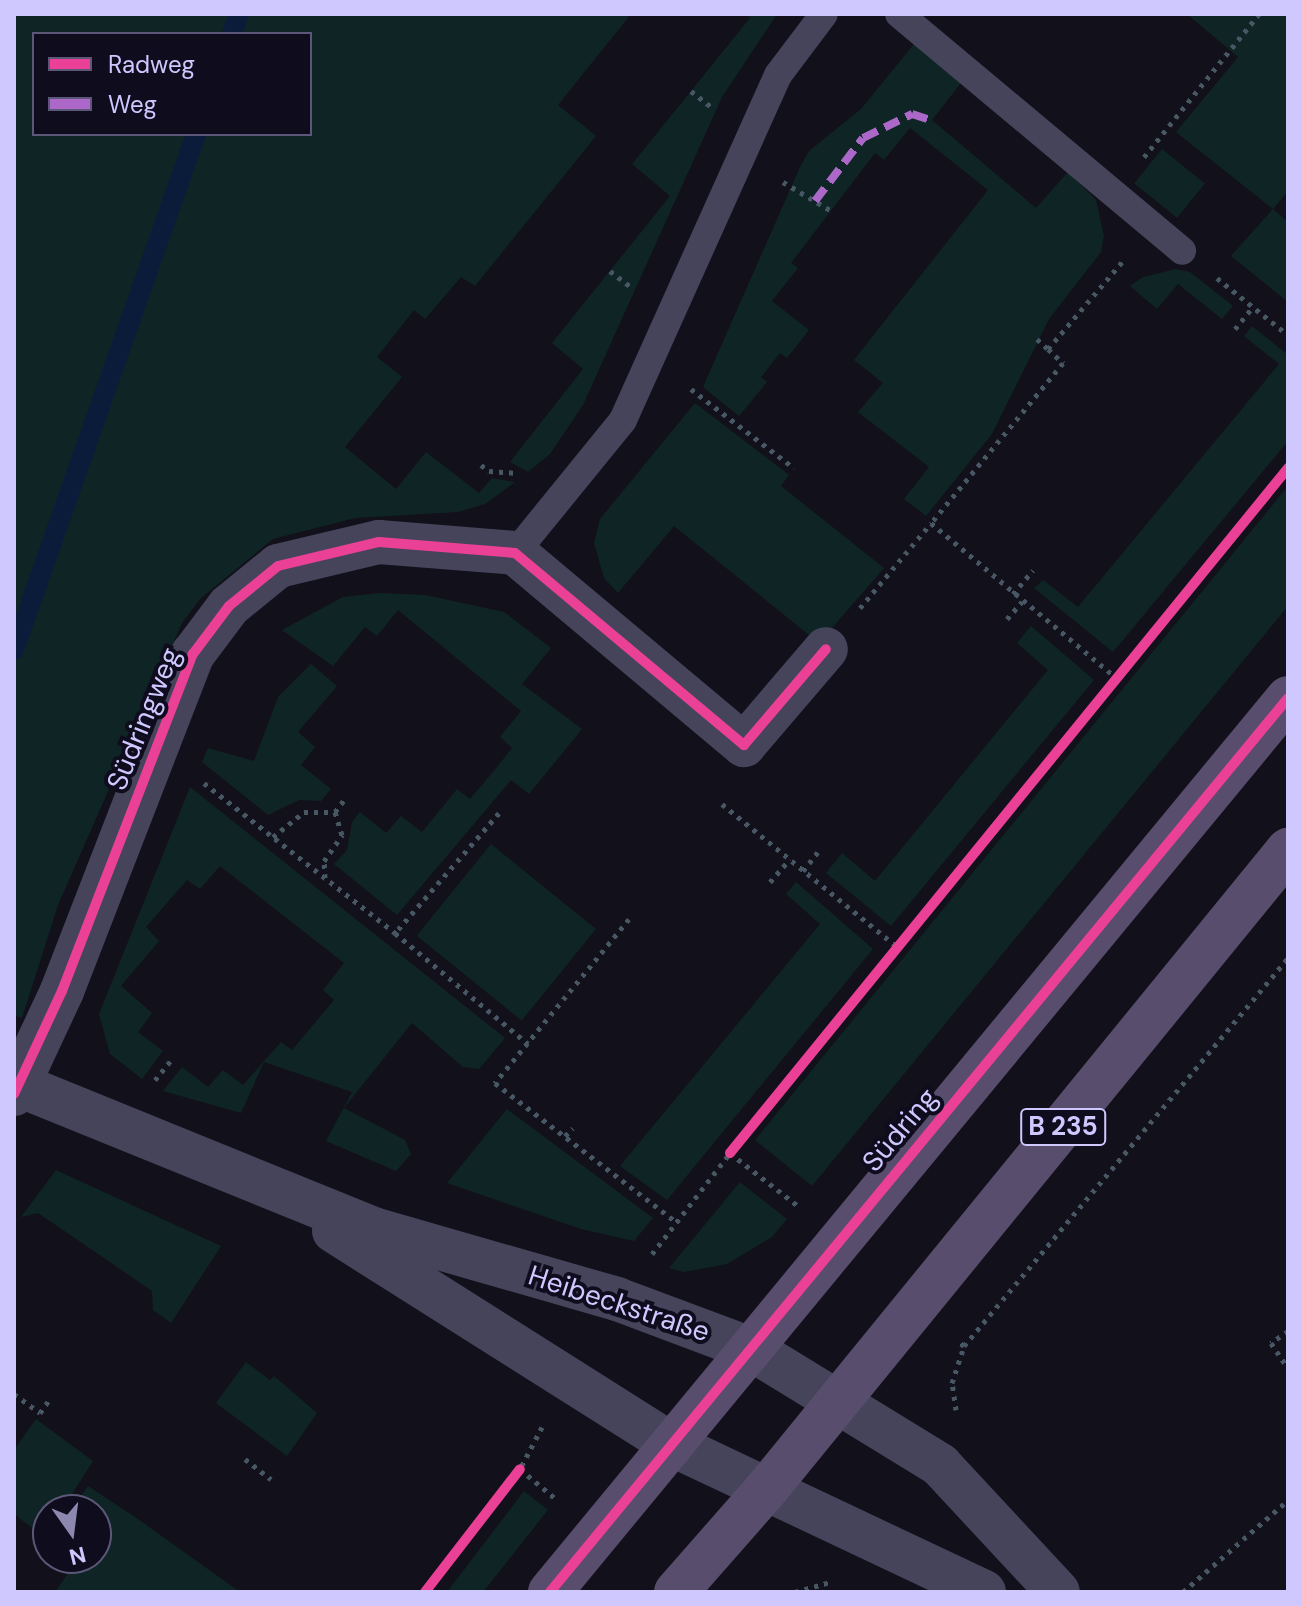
<!DOCTYPE html>
<html>
<head>
<meta charset="utf-8">
<style>
	body { margin:0 }
	#map { position:relative; width:1302px; height:1606px; overflow:hidden; background:#12101a; font-family:"DM Sans",sans-serif }
	div>[style] { position:absolute }
	[style*='--x'] { left:calc(var(--x)*1px); top:calc(var(--y)*1px); width:calc(var(--w)*1px); rotate:calc(var(--a)*1deg) }
	.green>* { inset:0; background:#0f2525; transform-origin:0 0 }
	.stream>* { height:20px; margin:-10px; padding:0 10px; transform-origin:10px; border-radius:10px; background:#0b1c3b }
	.path>* { height:5px; margin-top:-2.5px; transform-origin:0; background:repeating-linear-gradient(90deg,#485764 0 4px,transparent 0 10px) }
	.service>* { height:28px; margin:-14px; padding:0 14px; transform-origin:14px; border-radius:14px; background:#45445b }
	.minor>* { height:44px; margin:-22px; padding:0 22px; transform-origin:22px; border-radius:22px; background:#45445b }
	.primary>* { height:44px; margin:-22px; padding:0 22px; transform-origin:22px; border-radius:22px; background:#594d6d }
	.quiet>* { height:8px; margin-top:-4px; transform-origin:0; background:repeating-linear-gradient(90deg,#ac68c9 0 16px,transparent 0 24px) }
	.cycleway>* { height:10px; margin:-5px; padding:0 5px; transform-origin:5px; border-radius:5px; background:#ea4096 }
	span { translate:-50% -50%; white-space:nowrap; text-align:center; line-height:1.15; -webkit-text-stroke:8px #0f0c1e; paint-order:stroke }
	.shield-label span { padding:2px 6px; background:#0f0c1e; border:2px solid; border-radius:6px; -webkit-text-stroke-width:0 }
	.shield-label { font-size:26px; color:#cfc8ff; font-weight:700 }
	.street-label { font-size:28px; color:#cfc8ff }
	.frame { position:absolute; inset:0; border:16px solid #cfc8ff; pointer-events:none }
	.legend { position:absolute; left:32px; top:32px; width:280px; height:104px; box-sizing:border-box; background:#0f0c1e; border:2px solid #5c5778; margin:0; padding:10px 14px; list-style:none; font-size:24px; color:#cfc8ff }
	.legend li { display:flex; align-items:center; gap:16px; height:40px }
	.legend b { width:40px; border:2px solid #5c5778 }
	.north { position:absolute; left:32px; top:1494px; width:80px; height:80px; box-sizing:border-box; background:#0f0c1e; border:2px solid #5c5778; border-radius:50%; rotate:166deg; font-size:22px; font-weight:700; line-height:32px; text-align:center; color:#cfc8ff }
	.north::after { content:''; display:block; margin:auto; width:28px; height:36px; background:#8d88af; clip-path:polygon(50% 0,100% 100%,50% 72%,0 100%) }
</style>
</head>
<body>
<div id="map">
	<div class="green">
		<div style="clip-path:polygon(evenodd,14px 14px,631px 14px,558px 105px,596px 136px,475px 286px,461px 277px,425px 319px,414px 310px,377px 357px,402px 377px,345px 447px,396px 489px,426px 452px,479px 493px,492px 478px,515px 482px,485px 504px,458px 512px,355px 518px,273px 539px,201px 598px,182px 623px,58px 905px,22px 1018px,14px 1015px,14px 14px,34px 34px,310px 34px,310px 134px,34px 134px,34px 34px)"></div>
		<div style="clip-path:polygon(746px 14px,777px 14px,722px 97px,583px 405px,550px 454px,528px 472px,510px 462px,583px 369px,552px 343px,670px 196px,632px 164px,750px 18px)"></div>
		<div style="clip-path:polygon(1187px 14px,1288px 14px,1288px 191px,1273px 209px,1288px 222px,1288px 302px,1231px 256px,1273px 209px,1176px 132px,1238px 57px)"></div>
		<div style="clip-path:polygon(914px 44px,961px 83px,932px 120px,1036px 208px,1068px 172px,1096px 200px,1104px 236px,1101px 252px,1049px 319px,992px 434px,926px 516px,904px 499px,929px 467px,858px 412px,883px 383px,854px 360px,988px 190px,910px 128px,884px 160px,875px 153px,791px 263px,798px 268px,772px 301px,809px 330px,787px 358px,780px 353px,761px 377px,767px 382px,739px 416px,703px 387px,800px 167px,809px 151px,861px 109px)"></div>
		<div style="left:1162px;top:149px;width:55px;height:44px;rotate:39deg"></div>
		<div style="clip-path:polygon(1176px 269px,1190px 272px,1233px 306px,1222px 319px,1178px 284px,1157px 309px,1130px 286px,1143px 277px)"></div>
		<div style="clip-path:polygon(1252px 326px,1288px 355px,1288px 441px,1113px 652px,1034px 588px,1043px 580px,1078px 607px,1279px 364px,1244px 336px)"></div>
		<div style="clip-path:polygon(695px 403px,789px 475px,781px 486px,884px 568px,819px 643px,674px 526px,618px 593px,604px 578px,594px 543px,600px 519px)"></div>
		<div style="clip-path:polygon(1288px 486px,1288px 606px,812px 1186px,755px 1140px)"></div>
		<div style="clip-path:polygon(380px 593px,425px 595px,504px 612px,551px 648px,522px 684px,582px 729px,529px 794px,511px 780px,397px 915px,334px 864px,347px 850px,352px 822px,360px 812px,386px 833px,401px 816px,422px 832px,457px 789px,470px 799px,497px 767px,512px 748px,500px 737px,521px 711px,398px 610px,377px 636px,365px 627px,333px 666px,282px 630px,343px 597px)"></div>
		<div style="clip-path:polygon(1031px 626px,1094px 680px,891px 926px,826px 873px,842px 853px,875px 881px,1048px 670px,1017px 643px)"></div>
		<div style="clip-path:polygon(311px 664px,337px 686px,298px 732px,315px 747px,301px 765px,331px 789px,321px 801px,299px 800px,268px 815px,202px 762px,208px 748px,254px 761px,278px 697px)"></div>
		<div style="clip-path:polygon(190px 787px,505px 1038px,479px 1069px,463px 1067px,412px 1023px,344px 1108px,405px 1140px,411px 1154px,396px 1171px,326px 1141px,352px 1092px,264px 1062px,241px 1113px,163px 1091px,182px 1067px,208px 1087px,223px 1070px,243px 1085px,281px 1042px,292px 1050px,334px 1000px,323px 990px,344px 963px,220px 866px,200px 889px,187px 880px,146px 927px,159px 941px,121px 986px,152px 1013px,138px 1032px,163px 1051px,142px 1079px,110px 1054px,99px 1014px)"></div>
		<div style="left:491px;top:844px;width:135px;height:118px;rotate:39deg"></div>
		<div style="clip-path:polygon(796px 882px,873px 949px,667px 1200px,620px 1166px,820px 924px,786px 894px)"></div>
		<div style="clip-path:polygon(507px 1109px,653px 1218px,634px 1241px,581px 1229px,447px 1183px)"></div>
		<div style="clip-path:polygon(56px 1170px,221px 1246px,171px 1323px,153px 1310px,152px 1291px,104px 1258px,38px 1213px,21px 1217px)"></div>
		<div style="clip-path:polygon(740px 1182px,787px 1219px,772px 1237px,727px 1264px,684px 1272px,669px 1268px)"></div>
		<div style="clip-path:polygon(246px 1362px,270px 1380px,274px 1376px,317px 1413px,287px 1456px,216px 1403px)"></div>
		<div style="clip-path:polygon(36px 1419px,93px 1461px,62px 1510px,48px 1510px,48px 1540px,14px 1514px,14px 1450px)"></div>
		<div style="clip-path:polygon(88px 1486px,135px 1517px,240px 1592px,55px 1592px,71px 1569px,68px 1558px,96px 1558px,96px 1510px,71px 1510px)"></div>
		<div style="clip-path:polygon(524px 1491px,548px 1510px,483px 1592px,447px 1592px)"></div>
	</div>
	<div class="stream">
		<div style="--x:232;--y:34;--w:21;--a:-71"></div>
		<div style="--x:14;--y:650;--w:547;--a:-70.57"></div>
	</div>
	<div class="path">
		<div style="--x:691;--y:91;--w:28;--a:38"></div>
		<div style="--x:1144;--y:157;--w:184;--a:-51.2"></div>
		<div style="--x:783;--y:182;--w:55;--a:30.8"></div>
		<div style="--x:610;--y:271;--w:26;--a:37"></div>
		<div style="--x:1217;--y:278;--w:91;--a:38.8"></div>
		<div style="--x:1235;--y:329;--w:28;--a:-51"></div>
		<div style="--x:1037;--y:339;--w:15;--a:42"></div>
		<div style="--x:1048;--y:349;--w:116;--a:-49.6"></div>
		<div style="--x:1048;--y:349;--w:21;--a:43"></div>
		<div style="--x:1063;--y:363;--w:207;--a:129.5"></div>
		<div style="--x:931;--y:523;--w:240;--a:39.9"></div>
		<div style="--x:691;--y:389;--w:130;--a:37.5"></div>
		<div style="--x:481;--y:465;--w:10;--a:37"></div>
		<div style="--x:489;--y:471;--w:28;--a:4"></div>
		<div style="--x:1013;--y:594;--w:31;--a:-50"></div>
		<div style="--x:860;--y:608;--w:111;--a:-50.1"></div>
		<div style="--x:1007;--y:619;--w:23;--a:-49"></div>
		<div style="--x:204;--y:783;--w:243;--a:38.1"></div>
		<div style="--x:722;--y:804;--w:225;--a:39.2"></div>
		<div style="--x:499;--y:813;--w:159;--a:130.9"></div>
		<div style="--x:395;--y:933;--w:173;--a:39.8"></div>
		<div style="--x:273;--y:837;--w:40;--a:-39"></div>
		<div style="--x:304;--y:812;--w:31;--a:0"></div>
		<div style="--x:335;--y:812;--w:15;--a:-53"></div>
		<div style="--x:803;--y:871;--w:24;--a:-52"></div>
		<div style="--x:325;--y:878;--w:17;--a:-93"></div>
		<div style="--x:324;--y:861;--w:32;--a:-55"></div>
		<div style="--x:342;--y:835;--w:24;--a:-107"></div>
		<div style="--x:770;--y:882;--w:30;--a:-49"></div>
		<div style="--x:629;--y:919;--w:212;--a:129.3"></div>
		<div style="--x:495;--y:1083;--w:228;--a:37.5"></div>
		<div style="--x:155;--y:1080;--w:27;--a:-51"></div>
		<div style="--x:565;--y:1136;--w:11;--a:-45"></div>
		<div style="--x:652;--y:1254;--w:128;--a:-52.3"></div>
		<div style="--x:730;--y:1153;--w:86;--a:37.9"></div>
		<div style="--x:1288;--y:1331;--w:21;--a:145"></div>
		<div style="--x:1271;--y:1343;--w:30;--a:56"></div>
		<div style="--x:964;--y:1346;--w:505;--a:-50.14"></div>
		<div style="--x:14;--y:1394;--w:32;--a:36"></div>
		<div style="--x:40;--y:1413;--w:19;--a:-55"></div>
		<div style="--x:956;--y:1410;--w:27;--a:-98"></div>
		<div style="--x:952;--y:1383;--w:39;--a:-72"></div>
		<div style="--x:964;--y:1346;--w:8;--a:-140"></div>
		<div style="--x:542;--y:1427;--w:47;--a:117.6"></div>
		<div style="--x:520;--y:1469;--w:47;--a:39.8"></div>
		<div style="--x:245;--y:1459;--w:33;--a:38"></div>
		<div style="--x:795;--y:1592;--w:36;--a:-16"></div>
		<div style="--x:1183;--y:1592;--w:140;--a:-41.2"></div>
	</div>
	<div class="service">
		<div style="--x:899;--y:14;--w:369;--a:39.9"></div>
		<div style="--x:515;--y:553;--w:171;--a:-50.9"></div>
		<div style="--x:623;--y:420;--w:378;--a:-65.8"></div>
		<div style="--x:778;--y:75;--w:76;--a:-53"></div>
	</div>
	<div class="minor">
		<div style="--x:14;--y:1083;--w:388;--a:22.1"></div>
		<div style="--x:373;--y:1229;--w:254;--a:16"></div>
		<div style="--x:617;--y:1299;--w:143;--a:20.5"></div>
		<div style="--x:751;--y:1349;--w:222;--a:31.5"></div>
		<div style="--x:940;--y:1465;--w:173;--a:47.1"></div>
		<div style="--x:14;--y:1094;--w:114;--a:-65"></div>
		<div style="--x:62;--y:991;--w:362;--a:-68.8"></div>
		<div style="--x:193;--y:654;--w:60;--a:-53.1"></div>
		<div style="--x:229;--y:606;--w:63;--a:-39.2"></div>
		<div style="--x:278;--y:566;--w:104;--a:-13.4"></div>
		<div style="--x:379;--y:542;--w:136;--a:4.6"></div>
		<div style="--x:515;--y:553;--w:299;--a:40"></div>
		<div style="--x:744;--y:745;--w:126;--a:-49.5"></div>
		<div style="--x:334;--y:1231;--w:401;--a:32.3"></div>
		<div style="--x:673;--y:1445;--w:344;--a:25.3"></div>
	</div>
	<div class="primary">
		<div style="--x:550;--y:1592;--w:1159;--a:-50.46"></div>
		<div style="--x:676;--y:1592;--w:133;--a:-48.7"></div>
		<div style="--x:764;--y:1492;--w:829;--a:-50.78"></div>
	</div>
	<div class="quiet">
		<div style="--x:815;--y:201;--w:79;--a:-52.7"></div>
		<div style="--x:863;--y:138;--w:55;--a:-26.1"></div>
		<div style="--x:912;--y:114;--w:20;--a:18"></div>
	</div>
	<div class="cycleway">
		<div style="--x:14;--y:1094;--w:114;--a:-65"></div>
		<div style="--x:62;--y:991;--w:362;--a:-68.8"></div>
		<div style="--x:193;--y:654;--w:60;--a:-53.1"></div>
		<div style="--x:229;--y:606;--w:63;--a:-39.2"></div>
		<div style="--x:278;--y:566;--w:104;--a:-13.4"></div>
		<div style="--x:379;--y:542;--w:136;--a:4.6"></div>
		<div style="--x:515;--y:553;--w:299;--a:40"></div>
		<div style="--x:744;--y:745;--w:126;--a:-49.5"></div>
		<div style="--x:730;--y:1153;--w:884;--a:-50.83"></div>
		<div style="--x:425;--y:1592;--w:155;--a:-52.3"></div>
		<div style="--x:550;--y:1592;--w:1159;--a:-50.46"></div>
	</div>
	<div class="shield-label">
		<span style="left:1063px;top:1127px">B 235</span>
	</div>
	<div class="street-label">
		<span style="left:144px;top:719px;rotate:-68deg">Südringweg</span>
		<span style="left:900px;top:1130px;rotate:-50deg">Südring</span>
		<span style="left:619px;top:1304px;rotate:18deg">Heibeckstraße</span>
	</div>
	<div class="frame"></div>
	<ul class="legend">
	<li><b style="height:10px;background:#ea4096"></b>Radweg</li>
	<li><b style="height:10px;background:#ac68c9"></b>Weg</li>
	</ul>
	<div class="north">N</div>
</div>
</body>
</html>
